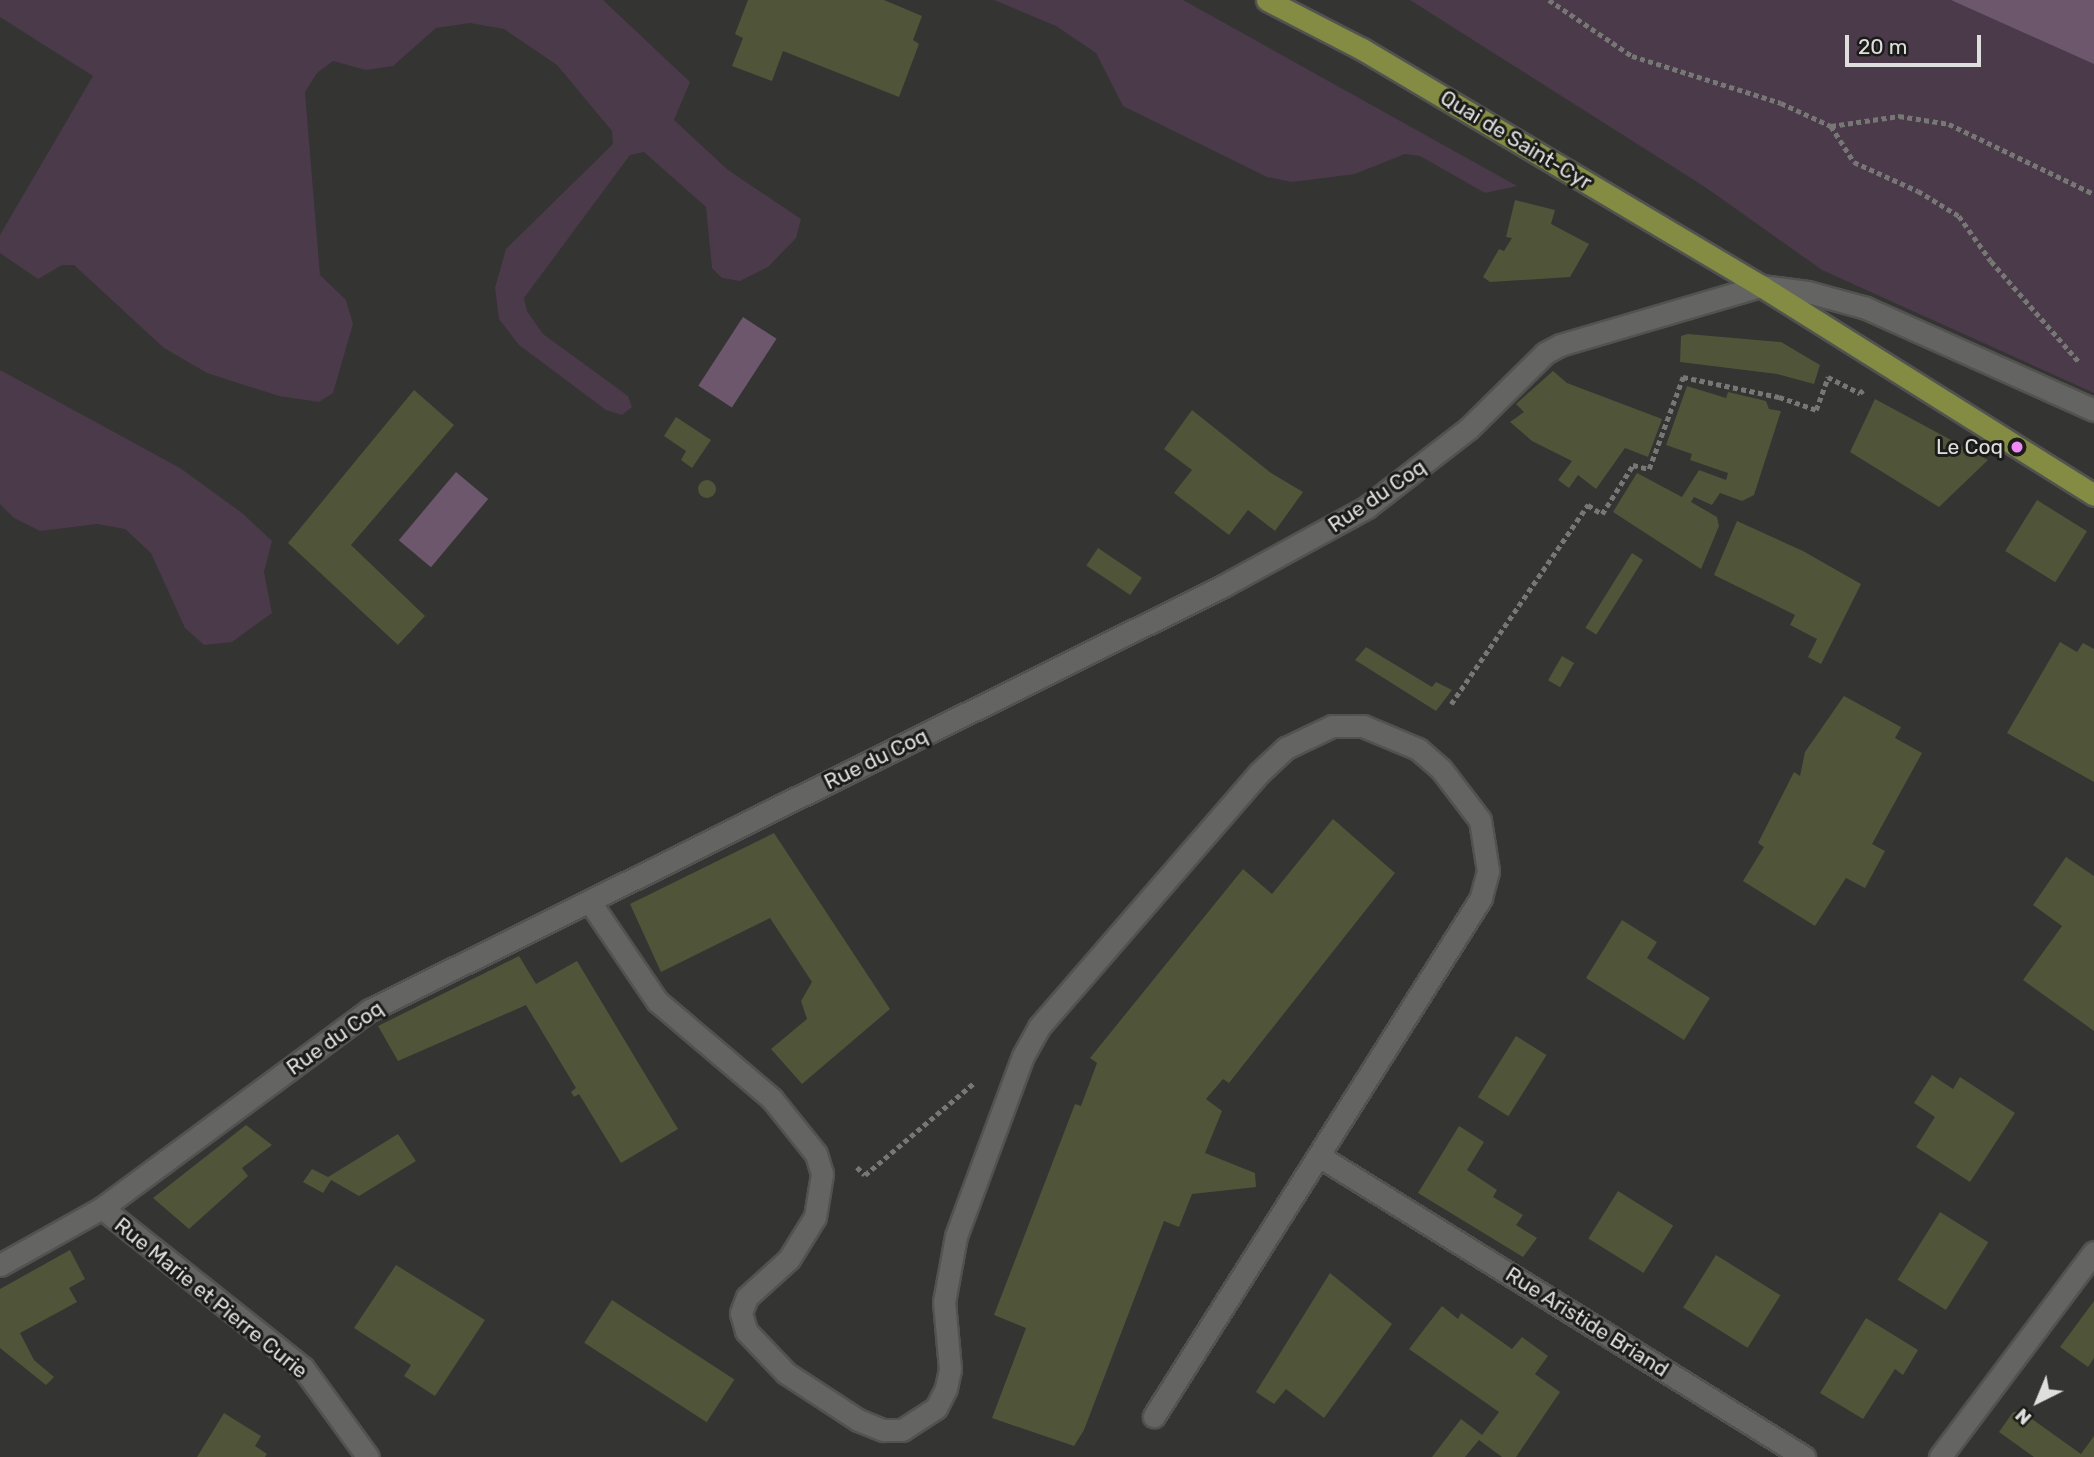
<!DOCTYPE html>
<html>
<head>
<meta charset="utf-8">
<style>
	body { margin:0 }
	#map { position:relative; width:2094px; height:1457px; overflow:hidden; background:#343432; font-family:Rubik,sans-serif }
	div>[style] { position:absolute }
	[style*='--x'] { left:calc(var(--x)*1px); top:calc(var(--y)*1px); width:calc(var(--w)*1px); rotate:calc(var(--a)*1deg) }
	.green>* { inset:0; background:#4a3a4a }
	.water>* { inset:0; background:#6c576d; transform-origin:0 0 }
	.building>* { inset:0; background:#505438; transform-origin:0 0 }
	.round { border-radius:50% }
	.path>* { height:4.5px; margin-top:-2.25px; transform-origin:0; background:repeating-linear-gradient(90deg,#777775 0 5px,transparent 0 8.5px) }
	.roads { filter:drop-shadow(2px 0 #525350) drop-shadow(-2px 0 #525350) drop-shadow(0 2px #525350) drop-shadow(0 -2px #525350) }
	.minor>* { height:21px; margin:-10.5px; padding:0 10.5px; transform-origin:10.5px; border-radius:10.5px; background:#646462 }
	.major>* { height:21px; margin:-10.5px; padding:0 10.5px; transform-origin:10.5px; border-radius:10.5px; background:#848b42 }
	.dots>* { width:19px; height:19px; translate:-50% -50%; box-sizing:border-box; border:4px solid #1b1c1a; border-radius:50% }
	span { translate:-50% -50%; white-space:nowrap; text-align:center; line-height:1.15; -webkit-text-stroke:6px #1b1c1a; paint-order:stroke }
	.street-label { font-size:21px; color:#dfe0de }
	.poi-label { font-size:21px; color:#dfe0de }
	.right { translate:-100% -50%; text-align:right }
	.north { position:absolute; left:2003px; top:1366px; width:70px; height:70px; -webkit-text-stroke:5px #1b1c1a; paint-order:stroke; rotate:223deg; font-size:19px; font-weight:700; line-height:28px; text-align:center; color:#dfe0de }
	.north::after { content:''; display:block; margin:auto; width:24px; height:32px; background:#dfe0de; clip-path:polygon(50% 0,100% 100%,50% 72%,0 100%) }
	.scale { position:absolute; left:1845px; top:35px; width:136px; height:32px; box-sizing:border-box; border:4px solid #dfe0de; border-top:0; padding-left:9px; font-size:21px; line-height:24px; white-space:nowrap; color:#dfe0de; -webkit-text-stroke:5px #1b1c1a; paint-order:stroke }
</style>
</head>
<body>
<div id="map">
	<div class="green">
		<div style="clip-path:polygon(0 0,603px 0,690px 82px,674px 120px,728px 170px,801px 219px,796px 238px,768px 267px,740px 281px,722px 278px,712px 268px,706px 207px,644px 152px,630px 155px,524px 298px,527px 311px,543px 334px,628px 396px,632px 407px,622px 415px,606px 410px,519px 345px,499px 319px,495px 288px,506px 249px,613px 144px,612px 131px,557px 65px,504px 29px,470px 23px,436px 28px,393px 66px,366px 70px,333px 61px,317px 73px,305px 92px,320px 275px,346px 300px,353px 324px,333px 393px,319px 402px,279px 396px,207px 373px,164px 348px,74px 265px,62px 265px,38px 279px,0 253px,0 235px,93px 76px,0 17px)"></div>
		<div style="clip-path:polygon(994px 0,1183px 0,1517px 186px,1485px 193px,1420px 156px,1405px 154px,1355px 174px,1292px 182px,1267px 177px,1123px 106px,1096px 53px,1056px 26px)"></div>
		<div style="clip-path:polygon(1410px 0,2094px 0,2094px 393px,1822px 270px,1705px 187px)"></div>
		<div style="clip-path:polygon(0 370px,180px 468px,242px 513px,272px 541px,264px 572px,272px 613px,232px 642px,204px 645px,185px 628px,151px 553px,125px 529px,97px 524px,40px 531px,14px 518px,0 504px)"></div>
	</div>
	<div class="water">
		<div style="clip-path:polygon(1951px 0,2094px 0,2094px 64px)"></div>
		<div style="left:743px;top:317px;width:40px;height:82px;rotate:33deg"></div>
		<div style="left:456px;top:472px;width:42px;height:89px;rotate:40deg"></div>
	</div>
	<div class="building">
		<div style="clip-path:polygon(748px 0,884px 0,922px 16px,913px 40px,919px 44px,899px 97px,783px 51px,772px 81px,732px 66px,743px 38px,735px 34px)"></div>
		<div style="clip-path:polygon(1515px 200px,1555px 210px,1551px 224px,1589px 244px,1570px 277px,1490px 282px,1483px 277px,1499px 249px,1504px 251px,1512px 238px,1506px 237px)"></div>
		<div style="clip-path:polygon(1688px 334px,1781px 342px,1820px 365px,1814px 384px,1777px 374px,1680px 362px,1681px 336px)"></div>
		<div style="clip-path:polygon(1553px 371px,1567px 383px,1662px 419px,1648px 457px,1625px 448px,1596px 489px,1578px 475px,1569px 488px,1558px 480px,1572px 461px,1532px 441px,1510px 422px,1524px 412px,1516px 404px)"></div>
		<div style="clip-path:polygon(1687px 386px,1726px 398px,1728px 392px,1766px 401px,1769px 409px,1781px 411px,1754px 495px,1742px 501px,1720px 493px,1712px 505px,1694px 497px,1691px 502px,1717px 517px,1719px 526px,1701px 569px,1613px 512px,1637px 473px,1682px 497px,1699px 470px,1726px 480px,1728px 473px,1690px 460px,1692px 454px,1666px 445px)"></div>
		<div style="clip-path:polygon(414px 390px,454px 425px,351px 545px,425px 616px,398px 645px,288px 543px)"></div>
		<div style="clip-path:polygon(1875px 399px,1988px 460px,1939px 507px,1850px 452px)"></div>
		<div style="clip-path:polygon(1192px 410px,1271px 473px,1303px 492px,1275px 531px,1248px 510px,1229px 535px,1174px 493px,1192px 470px,1164px 449px)"></div>
		<div style="clip-path:polygon(676px 417px,711px 440px,692px 468px,681px 460px,686px 451px,664px 436px)"></div>
		<div class="round" style="left:698px;top:480px;width:18px;height:18px"></div>
		<div style="left:2037px;top:500px;width:59px;height:60px;rotate:32deg"></div>
		<div style="clip-path:polygon(1737px 521px,1803px 551px,1861px 584px,1821px 664px,1808px 657px,1817px 639px,1790px 625px,1795px 615px,1714px 575px)"></div>
		<div style="left:1098px;top:548px;width:53px;height:21px;rotate:34deg"></div>
		<div style="left:1632px;top:553px;width:13px;height:88px;rotate:32deg"></div>
		<div style="clip-path:polygon(2060px 642px,2077px 652px,2083px 643px,2094px 649px,2094px 782px,2007px 733px)"></div>
		<div style="clip-path:polygon(1366px 647px,1432px 687px,1436px 682px,1452px 690px,1436px 711px,1355px 660px)"></div>
		<div style="left:1562px;top:656px;width:14px;height:28px;rotate:30deg"></div>
		<div style="clip-path:polygon(1844px 696px,1901px 727px,1895px 738px,1922px 753px,1872px 844px,1885px 851px,1865px 888px,1846px 878px,1815px 926px,1743px 881px,1764px 847px,1758px 843px,1794px 772px,1800px 776px,1805px 752px)"></div>
		<div style="clip-path:polygon(1333px 819px,1395px 873px,1229px 1083px,1223px 1079px,1206px 1099px,1222px 1111px,1205px 1153px,1255px 1173px,1256px 1187px,1192px 1194px,1179px 1227px,1164px 1221px,1084px 1430px,1074px 1446px,992px 1418px,1026px 1328px,994px 1315px,1075px 1104px,1081px 1106px,1097px 1063px,1090px 1058px,1243px 869px,1272px 894px)"></div>
		<div style="clip-path:polygon(774px 833px,890px 1009px,802px 1084px,771px 1049px,807px 1019px,801px 1001px,812px 982px,770px 918px,661px 972px,630px 904px)"></div>
		<div style="clip-path:polygon(2066px 857px,2094px 876px,2094px 1031px,2023px 980px,2062px 926px,2033px 905px)"></div>
		<div style="clip-path:polygon(1622px 920px,1657px 942px,1647px 958px,1710px 998px,1684px 1040px,1586px 978px)"></div>
		<div style="clip-path:polygon(519px 956px,536px 984px,577px 961px,678px 1129px,621px 1163px,579px 1094px,574px 1097px,571px 1092px,576px 1088px,526px 1005px,398px 1061px,378px 1026px)"></div>
		<div style="left:1516px;top:1036px;width:36px;height:72px;rotate:32deg"></div>
		<div style="clip-path:polygon(1932px 1075px,1953px 1089px,1960px 1077px,2015px 1113px,1970px 1182px,1916px 1147px,1935px 1117px,1914px 1103px)"></div>
		<div style="clip-path:polygon(246px 1125px,272px 1145px,242px 1168px,248px 1176px,189px 1229px,153px 1198px)"></div>
		<div style="clip-path:polygon(1459px 1126px,1484px 1142px,1467px 1170px,1497px 1190px,1493px 1197px,1523px 1215px,1516px 1225px,1537px 1238px,1523px 1257px,1418px 1193px)"></div>
		<div style="clip-path:polygon(398px 1134px,416px 1161px,359px 1196px,331px 1180px,323px 1193px,303px 1182px,312px 1169px,328px 1177px)"></div>
		<div style="left:1618px;top:1191px;width:65px;height:56px;rotate:32deg"></div>
		<div style="left:1940px;top:1212px;width:57px;height:80px;rotate:32deg"></div>
		<div style="clip-path:polygon(70px 1250px,85px 1279px,69px 1288px,77px 1302px,20px 1333px,34px 1360px,54px 1377px,46px 1385px,0 1348px,0 1289px)"></div>
		<div style="left:1716px;top:1255px;width:76px;height:62px;rotate:32deg"></div>
		<div style="clip-path:polygon(396px 1265px,485px 1320px,435px 1396px,404px 1376px,411px 1365px,354px 1328px)"></div>
		<div style="clip-path:polygon(1330px 1273px,1392px 1324px,1324px 1418px,1286px 1389px,1274px 1404px,1256px 1392px)"></div>
		<div style="left:612px;top:1300px;width:146px;height:51px;rotate:33deg"></div>
		<div style="clip-path:polygon(2094px 1301px,2094px 1358px,2088px 1367px,2060px 1347px)"></div>
		<div style="clip-path:polygon(1442px 1306px,1458px 1319px,1461px 1313px,1512px 1349px,1522px 1337px,1548px 1356px,1535px 1374px,1560px 1392px,1516px 1457px,1502px 1457px,1479px 1440px,1465px 1457px,1432px 1457px,1461px 1419px,1482px 1435px,1499px 1412px,1409px 1349px)"></div>
		<div style="clip-path:polygon(1866px 1318px,1918px 1350px,1903px 1375px,1895px 1369px,1863px 1419px,1820px 1393px)"></div>
		<div style="clip-path:polygon(2013px 1412px,2022px 1412px,2081px 1454px,2094px 1436px,2094px 1457px,2034px 1457px,1999px 1432px)"></div>
		<div style="clip-path:polygon(224px 1413px,261px 1436px,255px 1446px,267px 1454px,265px 1457px,197px 1457px)"></div>
	</div>
	<div class="path">
		<div style="--x:1549;--y:0;--w:100;--a:34"></div>
		<div style="--x:1632;--y:56;--w:156;--a:17.5"></div>
		<div style="--x:1781;--y:103;--w:55;--a:24.7"></div>
		<div style="--x:1831;--y:126;--w:69;--a:-8.4"></div>
		<div style="--x:1899;--y:116;--w:51;--a:9.1"></div>
		<div style="--x:1949;--y:124;--w:161;--a:25.8"></div>
		<div style="--x:1831;--y:126;--w:43;--a:57.4"></div>
		<div style="--x:1854;--y:162;--w:70;--a:24.4"></div>
		<div style="--x:1918;--y:191;--w:48;--a:31.4"></div>
		<div style="--x:1959;--y:216;--w:55;--a:54.6"></div>
		<div style="--x:1991;--y:261;--w:135;--a:48.9"></div>
		<div style="--x:1451;--y:704;--w:242;--a:-55.5"></div>
		<div style="--x:1588;--y:505;--w:17;--a:33"></div>
		<div style="--x:1602;--y:514;--w:58;--a:-57.7"></div>
		<div style="--x:1633;--y:465;--w:16;--a:14"></div>
		<div style="--x:1649;--y:469;--w:98;--a:-69.7"></div>
		<div style="--x:1683;--y:377;--w:98;--a:11.8"></div>
		<div style="--x:1779;--y:397;--w:39;--a:19"></div>
		<div style="--x:1816;--y:410;--w:35;--a:-70"></div>
		<div style="--x:1828;--y:377;--w:36;--a:27"></div>
		<div style="--x:1860;--y:393;--w:4;--a:-45"></div>
		<div style="--x:857;--y:1167;--w:11;--a:45"></div>
		<div style="--x:865;--y:1175;--w:144;--a:-40.2"></div>
	</div>
	<div class="roads">
		<div class="minor">
			<div style="--x:590;--y:902;--w:120;--a:55.9"></div>
			<div style="--x:657;--y:1001;--w:151;--a:40.4"></div>
			<div style="--x:772;--y:1099;--w:70;--a:51.3"></div>
			<div style="--x:816;--y:1154;--w:21;--a:73"></div>
			<div style="--x:822;--y:1174;--w:44;--a:99.2"></div>
			<div style="--x:815;--y:1217;--w:49;--a:121.8"></div>
			<div style="--x:789;--y:1259;--w:57;--a:137.9"></div>
			<div style="--x:747;--y:1297;--w:17;--a:111"></div>
			<div style="--x:741;--y:1313;--w:19;--a:74"></div>
			<div style="--x:746;--y:1331;--w:58;--a:46.4"></div>
			<div style="--x:786;--y:1373;--w:86;--a:33.1"></div>
			<div style="--x:858;--y:1420;--w:27;--a:22"></div>
			<div style="--x:883;--y:1430;--w:19;--a:0"></div>
			<div style="--x:902;--y:1430;--w:40;--a:-32.9"></div>
			<div style="--x:936;--y:1408;--w:22;--a:-63"></div>
			<div style="--x:946;--y:1388;--w:19;--a:-78"></div>
			<div style="--x:950;--y:1369;--w:67;--a:-95.1"></div>
			<div style="--x:944;--y:1302;--w:67;--a:-79.7"></div>
			<div style="--x:956;--y:1236;--w:192;--a:-69.6"></div>
			<div style="--x:1023;--y:1056;--w:33;--a:-61"></div>
			<div style="--x:1039;--y:1027;--w:336;--a:-49.1"></div>
			<div style="--x:1259;--y:773;--w:37;--a:-43"></div>
			<div style="--x:1286;--y:748;--w:51;--a:-25.6"></div>
			<div style="--x:1332;--y:726;--w:31;--a:0"></div>
			<div style="--x:1363;--y:726;--w:60;--a:22.7"></div>
			<div style="--x:1418;--y:749;--w:30;--a:41"></div>
			<div style="--x:1441;--y:769;--w:64;--a:52.6"></div>
			<div style="--x:1480;--y:820;--w:52;--a:81.1"></div>
			<div style="--x:1488;--y:871;--w:28;--a:105"></div>
			<div style="--x:1481;--y:898;--w:613;--a:122.26"></div>
			<div style="--x:1319;--y:1156;--w:571;--a:31.82"></div>
			<div style="--x:102;--y:1208;--w:257;--a:38.5"></div>
			<div style="--x:303;--y:1368;--w:110;--a:53.9"></div>
			<div style="--x:0;--y:1265;--w:117;--a:-29.2"></div>
			<div style="--x:102;--y:1208;--w:333;--a:-36.5"></div>
			<div style="--x:370;--y:1010;--w:953;--a:-26.43"></div>
			<div style="--x:1223;--y:586;--w:164;--a:-28.7"></div>
			<div style="--x:1367;--y:507;--w:128;--a:-37.7"></div>
			<div style="--x:1468;--y:429;--w:108;--a:-44.6"></div>
			<div style="--x:1545;--y:353;--w:17;--a:-28"></div>
			<div style="--x:1560;--y:345;--w:209;--a:-16.4"></div>
			<div style="--x:1761;--y:286;--w:47;--a:7.3"></div>
			<div style="--x:1808;--y:292;--w:60;--a:15.4"></div>
			<div style="--x:1866;--y:308;--w:250;--a:24.1"></div>
			<div style="--x:1940;--y:1457;--w:256;--a:-53.1"></div>
		</div>
		<div class="major">
			<div style="--x:1267;--y:0;--w:107;--a:27.3"></div>
			<div style="--x:1362;--y:49;--w:464;--a:30.7"></div>
			<div style="--x:1761;--y:286;--w:393;--a:32.1"></div>
		</div>
	</div>
	<div class="dots">
		<div style="left:2017px;top:447px;background:#f18af4"></div>
	</div>
	<div class="street-label">
		<span style="left:1516px;top:140px;rotate:31deg">Quai de Saint-Cyr</span>
		<span style="left:1377px;top:496px;rotate:-34deg">Rue du Coq</span>
		<span style="left:876px;top:759px;rotate:-26deg">Rue du Coq</span>
		<span style="left:335px;top:1038px;rotate:-35deg">Rue du Coq</span>
		<span style="left:211px;top:1298px;rotate:39deg">Rue Marie et Pierre Curie</span>
		<span style="left:1587px;top:1322px;rotate:32deg">Rue Aristide Briand</span>
	</div>
	<div class="poi-label">
		<span class="right" style="left:2003px;top:447px">Le Coq</span>
	</div>
	<div class="north">N</div>
	<div class="scale">20 m</div>
</div>
</body>
</html>
